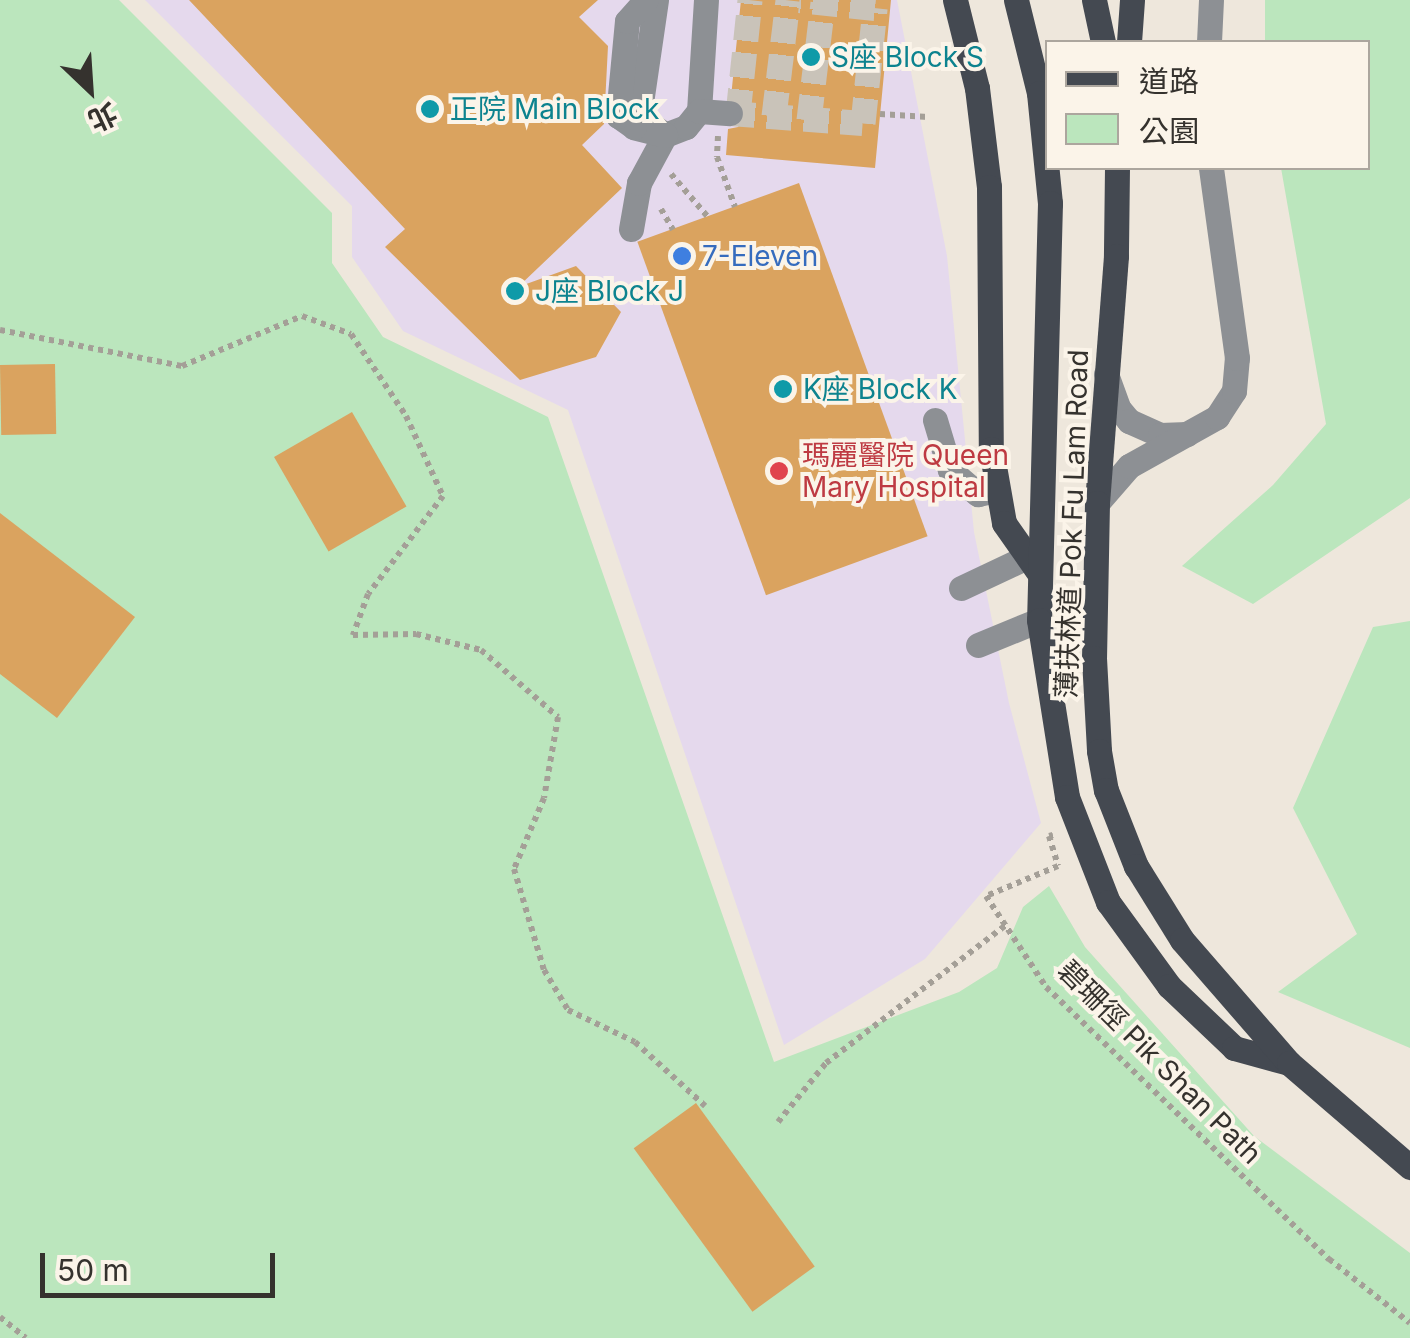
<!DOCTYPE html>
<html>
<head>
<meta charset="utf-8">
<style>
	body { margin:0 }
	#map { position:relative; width:1410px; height:1338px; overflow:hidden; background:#eee7dc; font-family:Inter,"Noto Sans TC",sans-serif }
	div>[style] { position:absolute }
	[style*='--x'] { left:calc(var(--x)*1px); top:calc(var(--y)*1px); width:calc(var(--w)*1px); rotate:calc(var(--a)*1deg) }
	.medical>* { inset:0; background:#e5d9ed }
	.green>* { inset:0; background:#bbe6bd }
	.building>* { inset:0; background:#daa35f; transform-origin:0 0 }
	.minor-tunnel>* { height:25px; margin-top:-12.5px; transform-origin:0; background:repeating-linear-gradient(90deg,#c9c3b9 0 25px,transparent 0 37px) }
	.path>* { height:6px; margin-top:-3px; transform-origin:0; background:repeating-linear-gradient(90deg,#a49f97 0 5px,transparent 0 10px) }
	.minor>* { height:25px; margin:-12.5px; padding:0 12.5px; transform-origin:12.5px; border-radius:12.5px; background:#8d9094 }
	.major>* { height:25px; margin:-12.5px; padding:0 12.5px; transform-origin:12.5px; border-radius:12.5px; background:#444951 }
	.dots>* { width:28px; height:28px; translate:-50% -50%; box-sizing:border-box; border:5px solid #fbf4e9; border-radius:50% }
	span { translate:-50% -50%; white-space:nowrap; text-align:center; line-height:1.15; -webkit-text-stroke:8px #fbf4e9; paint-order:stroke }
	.culture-label { font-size:28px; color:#0d838f }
	.left { translate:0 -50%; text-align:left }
	.shop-label { font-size:28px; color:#366cbe }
	.health-label { font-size:28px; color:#be3a42 }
	.street-label { font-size:28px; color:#35322e }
	.legend { position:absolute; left:1045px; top:40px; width:325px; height:130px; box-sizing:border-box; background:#fbf4e9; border:2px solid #aca69e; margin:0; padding:12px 18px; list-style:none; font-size:30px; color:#35322e }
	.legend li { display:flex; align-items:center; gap:20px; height:50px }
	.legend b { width:50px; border:2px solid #aca69e }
	.north { position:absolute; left:40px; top:40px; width:100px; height:100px; -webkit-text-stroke:8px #fbf4e9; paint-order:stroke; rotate:155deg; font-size:28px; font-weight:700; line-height:40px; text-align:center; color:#35322e }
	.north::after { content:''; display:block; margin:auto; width:35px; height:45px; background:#35322e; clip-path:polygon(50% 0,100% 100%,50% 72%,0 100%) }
	.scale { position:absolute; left:40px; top:1253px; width:235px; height:45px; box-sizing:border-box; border:5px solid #35322e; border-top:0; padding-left:12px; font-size:30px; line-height:35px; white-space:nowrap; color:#35322e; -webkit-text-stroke:8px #fbf4e9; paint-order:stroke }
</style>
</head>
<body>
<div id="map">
	<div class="medical">
		<div style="clip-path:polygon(145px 0,897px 0,947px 256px,974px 532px,1009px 703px,1041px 823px,925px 959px,784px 1045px,568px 410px,403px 331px,352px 257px,352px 206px)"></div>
	</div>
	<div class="green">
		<div style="clip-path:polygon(0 0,119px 0,332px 213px,332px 263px,383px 337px,548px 417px,774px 1062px,959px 992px,997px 968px,1023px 907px,1049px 886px,1085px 947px,1254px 1136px,1410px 1253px,1410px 1338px,0 1338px)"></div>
		<div style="clip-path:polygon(1265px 0,1410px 0,1410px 498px,1253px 604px,1182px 566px,1273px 485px,1326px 424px,1281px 168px,1368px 168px,1368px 42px,1265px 42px)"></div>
		<div style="clip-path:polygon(1410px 621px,1410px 1048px,1278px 992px,1357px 934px,1293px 808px,1373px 627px)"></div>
	</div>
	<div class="building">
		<div style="clip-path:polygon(189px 0,598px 0,579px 17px,608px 46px,604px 124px,582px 145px,622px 188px,518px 287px,576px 266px,621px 312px,596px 357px,520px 380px,385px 247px,405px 229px)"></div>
		<div style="clip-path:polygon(741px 0,891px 0,875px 168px,726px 155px,728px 129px,738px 127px,746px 115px,744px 105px,731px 97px)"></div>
		<div style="left:799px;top:183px;width:376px;height:172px;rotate:70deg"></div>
		<div style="left:55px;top:364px;width:70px;height:55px;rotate:89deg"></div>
		<div style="left:352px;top:412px;width:109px;height:90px;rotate:60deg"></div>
		<div style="clip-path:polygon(0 513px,135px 617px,57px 718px,0 674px)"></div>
		<div style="left:696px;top:1103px;width:202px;height:77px;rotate:54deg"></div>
	</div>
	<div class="minor-tunnel">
		<div style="--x:730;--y:113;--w:133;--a:4.3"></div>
		<div style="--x:863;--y:123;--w:116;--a:-84"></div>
		<div style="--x:875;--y:8;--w:76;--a:-174"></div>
		<div style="--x:738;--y:114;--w:115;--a:-84"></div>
		<div style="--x:774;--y:116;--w:117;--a:-83.1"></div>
		<div style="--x:809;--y:120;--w:118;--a:-83.2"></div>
	</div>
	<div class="path">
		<div style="--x:880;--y:114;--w:48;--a:3.6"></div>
		<div style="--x:718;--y:136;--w:21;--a:93"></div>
		<div style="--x:717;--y:157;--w:53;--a:70.2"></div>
		<div style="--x:671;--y:174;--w:57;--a:49.3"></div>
		<div style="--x:661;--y:209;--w:24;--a:60"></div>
		<div style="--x:0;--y:330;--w:186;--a:11.2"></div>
		<div style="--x:182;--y:366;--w:130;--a:-22.6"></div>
		<div style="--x:302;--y:316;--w:52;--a:20.2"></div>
		<div style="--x:351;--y:334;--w:99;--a:56.1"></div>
		<div style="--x:406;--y:416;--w:88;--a:65.2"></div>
		<div style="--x:443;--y:496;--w:123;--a:127.4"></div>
		<div style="--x:368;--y:594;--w:44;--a:110.1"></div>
		<div style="--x:353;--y:635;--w:63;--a:-0.9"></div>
		<div style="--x:416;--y:634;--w:67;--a:13.8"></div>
		<div style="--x:481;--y:650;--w:102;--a:41"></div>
		<div style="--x:558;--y:717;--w:82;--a:99.8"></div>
		<div style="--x:544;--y:798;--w:77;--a:112.9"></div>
		<div style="--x:514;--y:869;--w:105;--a:73.5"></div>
		<div style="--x:544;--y:970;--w:47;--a:59"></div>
		<div style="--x:568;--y:1010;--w:74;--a:25.5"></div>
		<div style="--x:635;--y:1042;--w:95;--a:42.4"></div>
		<div style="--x:1053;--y:835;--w:4;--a:166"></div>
		<div style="--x:1049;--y:836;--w:31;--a:73"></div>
		<div style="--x:1058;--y:866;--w:78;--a:157.4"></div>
		<div style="--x:986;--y:896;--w:109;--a:56.6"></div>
		<div style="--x:1046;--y:987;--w:393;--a:43.9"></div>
		<div style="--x:1329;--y:1259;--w:103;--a:38.3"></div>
		<div style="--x:778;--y:1122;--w:76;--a:-50.9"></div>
		<div style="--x:826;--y:1063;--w:227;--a:-37.5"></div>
		<div style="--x:0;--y:1317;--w:33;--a:39"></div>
	</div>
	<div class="minor">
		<div style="--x:656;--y:0;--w:117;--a:98.3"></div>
		<div style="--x:639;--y:116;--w:32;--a:36"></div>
		<div style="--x:665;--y:135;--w:22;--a:-21"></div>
		<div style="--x:686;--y:127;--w:21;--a:-51"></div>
		<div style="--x:699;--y:111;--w:111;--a:-86.4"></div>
		<div style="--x:1209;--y:42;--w:42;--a:-87.3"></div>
		<div style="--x:699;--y:111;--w:31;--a:4"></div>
		<div style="--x:631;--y:229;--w:47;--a:-80.1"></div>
		<div style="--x:639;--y:183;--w:55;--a:-61.6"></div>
		<div style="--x:665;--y:135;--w:32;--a:-166"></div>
		<div style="--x:634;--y:127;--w:19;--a:-145"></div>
		<div style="--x:618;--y:116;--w:95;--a:-84.6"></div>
		<div style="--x:627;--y:21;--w:28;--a:-48"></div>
		<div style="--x:1106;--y:374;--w:37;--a:70"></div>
		<div style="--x:1119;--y:409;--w:16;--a:50"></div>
		<div style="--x:1129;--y:421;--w:34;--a:24"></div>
		<div style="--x:1160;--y:435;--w:27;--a:-2"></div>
		<div style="--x:935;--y:420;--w:52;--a:73.3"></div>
		<div style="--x:950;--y:470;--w:37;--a:41"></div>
		<div style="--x:978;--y:494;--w:19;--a:-12"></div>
		<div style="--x:1097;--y:503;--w:49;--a:-49.1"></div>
		<div style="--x:1129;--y:466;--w:101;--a:-29.1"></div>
		<div style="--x:1217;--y:417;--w:31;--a:-57"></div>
		<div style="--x:1234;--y:391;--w:33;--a:-85"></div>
		<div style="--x:1237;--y:358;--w:192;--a:-97.8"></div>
		<div style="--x:961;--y:588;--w:73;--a:-25.2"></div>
		<div style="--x:978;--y:645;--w:66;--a:-22.3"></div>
	</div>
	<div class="major">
		<div style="--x:955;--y:0;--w:91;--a:76"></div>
		<div style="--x:977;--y:88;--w:100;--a:83.1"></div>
		<div style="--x:989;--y:187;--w:262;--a:89.6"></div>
		<div style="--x:991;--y:449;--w:75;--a:80"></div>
		<div style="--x:1004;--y:523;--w:61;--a:55"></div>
		<div style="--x:1016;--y:0;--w:96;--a:76.1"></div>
		<div style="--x:1039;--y:93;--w:111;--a:84.3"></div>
		<div style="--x:1050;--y:203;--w:417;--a:91.5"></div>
		<div style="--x:1039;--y:620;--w:179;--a:81"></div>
		<div style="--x:1067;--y:797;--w:113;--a:68.7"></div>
		<div style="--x:1108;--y:902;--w:104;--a:54"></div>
		<div style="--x:1169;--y:986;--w:90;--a:43.6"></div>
		<div style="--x:1234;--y:1048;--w:57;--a:15.3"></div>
		<div style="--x:1094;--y:0;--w:43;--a:77.9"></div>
		<div style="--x:1129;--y:42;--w:42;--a:-85.9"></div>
		<div style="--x:1117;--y:168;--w:88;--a:90.7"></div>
		<div style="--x:1116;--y:256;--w:248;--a:94.4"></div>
		<div style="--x:1097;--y:503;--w:155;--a:91.1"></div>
		<div style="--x:1094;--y:658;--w:93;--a:86.9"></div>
		<div style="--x:1099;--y:751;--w:40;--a:80"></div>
		<div style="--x:1106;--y:790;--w:82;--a:68.5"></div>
		<div style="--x:1136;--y:866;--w:87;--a:58.1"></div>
		<div style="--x:1182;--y:940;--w:163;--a:49"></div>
		<div style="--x:1289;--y:1063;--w:160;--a:40.7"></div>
	</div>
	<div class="dots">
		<div style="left:811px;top:57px;background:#0f9aa8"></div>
		<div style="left:430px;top:109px;background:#0f9aa8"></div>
		<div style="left:682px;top:256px;background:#3f7fe0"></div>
		<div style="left:515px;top:291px;background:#0f9aa8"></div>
		<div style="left:783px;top:389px;background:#0f9aa8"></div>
		<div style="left:779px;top:471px;background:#e0444e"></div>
	</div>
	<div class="culture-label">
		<span class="left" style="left:831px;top:57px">S座 Block S</span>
		<span class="left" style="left:450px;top:109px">正院 Main Block</span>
		<span class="left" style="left:535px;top:291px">J座 Block J</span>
		<span class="left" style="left:803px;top:389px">K座 Block K</span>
	</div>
	<div class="shop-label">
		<span class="left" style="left:702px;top:256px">7-Eleven</span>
	</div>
	<div class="health-label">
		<span class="left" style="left:802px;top:471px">瑪麗醫院 Queen<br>Mary Hospital</span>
	</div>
	<div class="street-label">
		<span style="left:1072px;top:524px;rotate:-88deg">薄扶林道 Pok Fu Lam Road</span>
		<span style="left:1160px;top:1062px;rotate:45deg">碧珊徑 Pik Shan Path</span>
	</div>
	<ul class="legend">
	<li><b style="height:12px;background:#444951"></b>道路</li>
	<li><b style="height:28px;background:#bbe6bd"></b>公園</li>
	</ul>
	<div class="north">北</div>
	<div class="scale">50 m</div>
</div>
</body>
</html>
